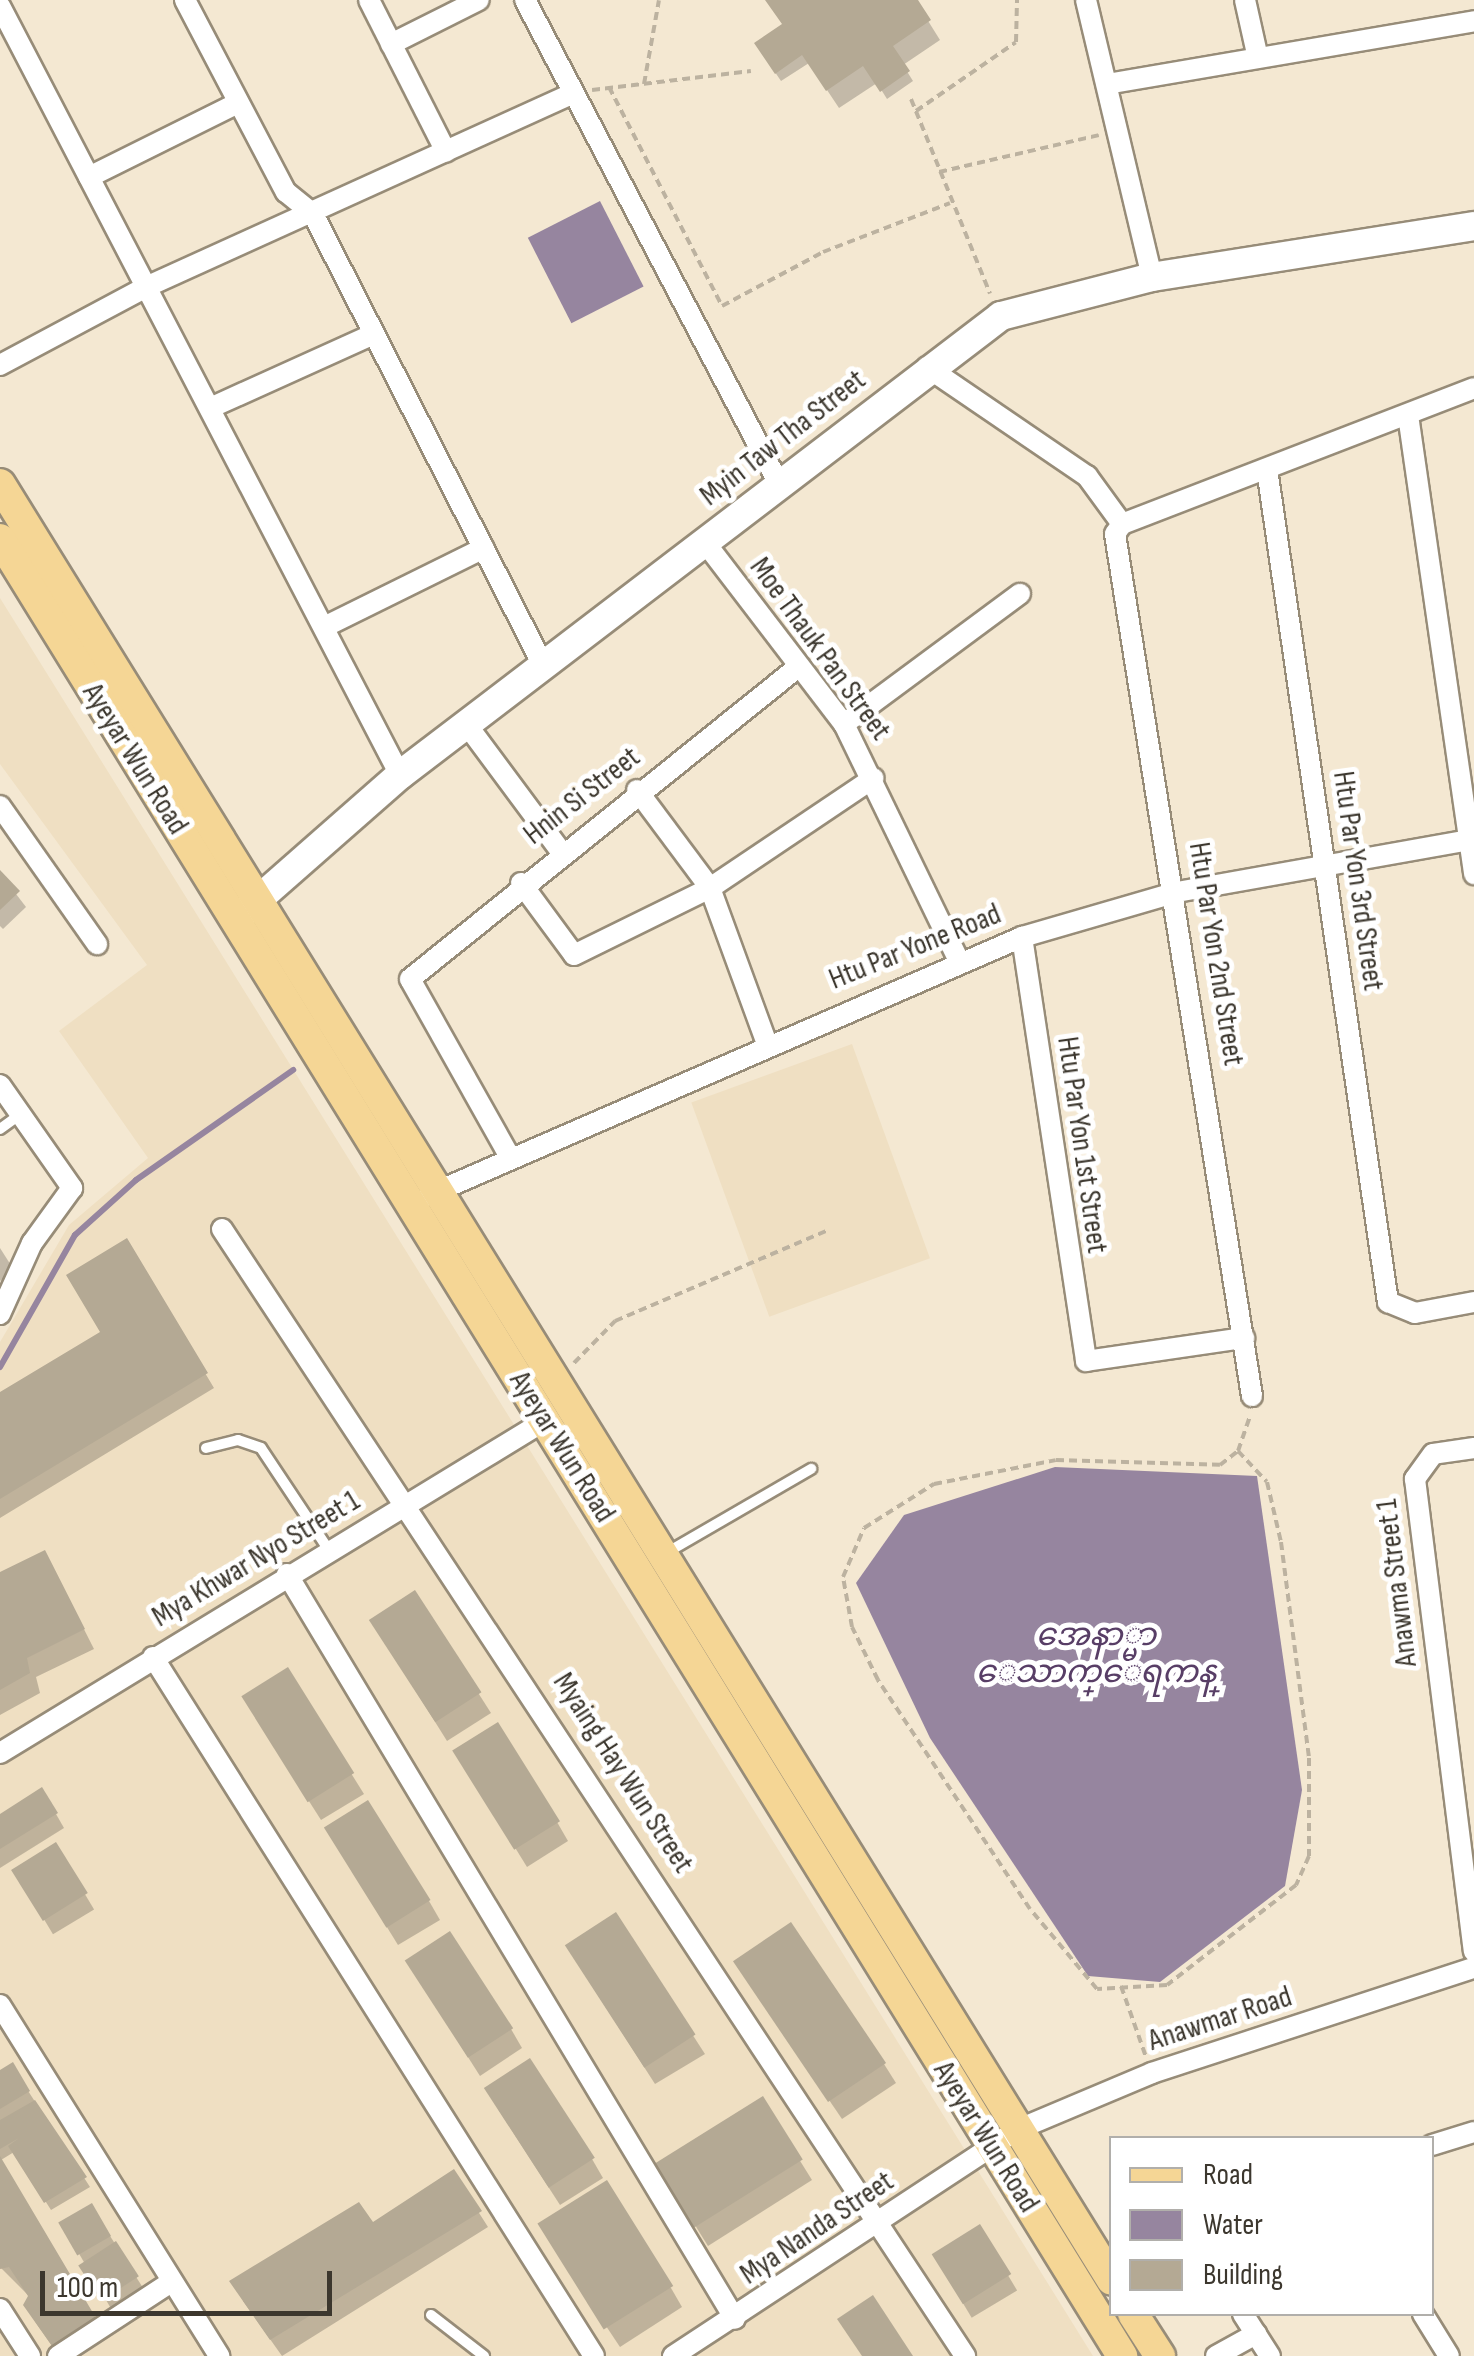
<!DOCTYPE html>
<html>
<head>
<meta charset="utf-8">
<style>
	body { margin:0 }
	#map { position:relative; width:1474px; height:2356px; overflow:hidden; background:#f4e8d2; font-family:"Sofia Sans Condensed","Noto Sans Myanmar",sans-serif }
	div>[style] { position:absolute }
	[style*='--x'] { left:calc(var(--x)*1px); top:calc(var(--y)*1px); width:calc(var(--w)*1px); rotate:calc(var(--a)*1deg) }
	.built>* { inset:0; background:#efdfc2; transform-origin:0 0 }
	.water>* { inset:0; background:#96859f; transform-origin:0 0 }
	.shadow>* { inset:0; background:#0003; transform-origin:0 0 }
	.stream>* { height:6px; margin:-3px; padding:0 3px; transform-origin:3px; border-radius:3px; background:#96859f }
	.building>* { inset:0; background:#b4a994; transform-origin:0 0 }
	.path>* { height:4px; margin-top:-2px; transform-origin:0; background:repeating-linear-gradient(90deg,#bcb2a0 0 8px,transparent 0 13px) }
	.roads { filter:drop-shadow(2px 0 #978c78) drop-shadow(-2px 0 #978c78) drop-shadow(0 2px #978c78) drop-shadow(0 -2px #978c78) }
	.service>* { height:10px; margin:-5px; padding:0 5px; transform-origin:5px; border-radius:5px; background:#fff }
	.minor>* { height:20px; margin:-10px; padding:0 10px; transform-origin:10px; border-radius:10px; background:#fff }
	.secondary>* { height:28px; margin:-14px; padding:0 14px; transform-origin:14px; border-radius:14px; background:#fff }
	.primary>* { height:30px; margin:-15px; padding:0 15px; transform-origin:15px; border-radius:15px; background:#f5d695 }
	span { translate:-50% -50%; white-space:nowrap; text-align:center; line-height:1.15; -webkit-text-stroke:10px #fff; paint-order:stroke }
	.street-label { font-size:30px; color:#3c372e }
	.water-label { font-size:32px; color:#583e66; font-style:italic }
	.legend { position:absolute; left:1109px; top:2136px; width:325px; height:180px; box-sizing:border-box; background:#fff; border:2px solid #b1afab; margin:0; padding:12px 18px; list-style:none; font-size:30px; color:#3c372e }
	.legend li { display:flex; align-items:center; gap:20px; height:50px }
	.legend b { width:50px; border:2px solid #b1afab }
	.scale { position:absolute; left:40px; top:2271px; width:292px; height:45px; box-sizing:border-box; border:5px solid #3c372e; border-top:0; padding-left:12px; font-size:30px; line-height:35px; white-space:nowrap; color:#3c372e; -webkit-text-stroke:8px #fff; paint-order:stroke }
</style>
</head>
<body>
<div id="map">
	<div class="built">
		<div style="clip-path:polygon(0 598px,1093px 2356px,0 2356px,0 1342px,69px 1225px,148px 1158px,59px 1031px,147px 965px,0 764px)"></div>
		<div style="left:852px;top:1044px;width:228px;height:171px;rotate:70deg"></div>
	</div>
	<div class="water">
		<div style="left:600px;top:201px;width:96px;height:81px;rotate:63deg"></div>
		<div style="clip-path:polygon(1055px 1467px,1257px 1476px,1302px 1790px,1285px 1886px,1160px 1982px,1088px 1976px,930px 1738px,856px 1583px,904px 1515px)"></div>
	</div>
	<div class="shadow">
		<div style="clip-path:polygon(767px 0,915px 0,940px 40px,903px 65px,913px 81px,887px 99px,877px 83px,839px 108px,809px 63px,781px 81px,762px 53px,784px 26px)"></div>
		<div style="clip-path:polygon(0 873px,26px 907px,3px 929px,0 926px)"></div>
		<div style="clip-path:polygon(126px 1241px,214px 1388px,0 1518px,0 1395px,103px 1333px)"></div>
		<div style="clip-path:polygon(0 1248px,14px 1270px,0 1281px)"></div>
		<div style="clip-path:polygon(55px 1572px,94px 1649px,36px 1677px,40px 1693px,0 1715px,0 1575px)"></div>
		<div style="clip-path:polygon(415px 1594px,491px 1713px,447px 1741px,385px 1642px)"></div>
		<div style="clip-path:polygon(287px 1671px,364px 1794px,321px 1820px,256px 1718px)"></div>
		<div style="clip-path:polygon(467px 1770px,557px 1822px,568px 1841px,527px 1867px)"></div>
		<div style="clip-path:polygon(56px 1814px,64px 1828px,0 1868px,0 1817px)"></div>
		<div style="left:56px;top:1846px;width:74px;height:48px;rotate:59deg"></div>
		<div style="clip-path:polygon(338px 1848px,429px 1901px,440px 1920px,398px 1945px)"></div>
		<div style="clip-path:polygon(615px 1915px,705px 2054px,655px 2084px,578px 1964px)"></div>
		<div style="clip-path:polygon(419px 1980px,511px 2029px,522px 2048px,480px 2076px)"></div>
		<div style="clip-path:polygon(748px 1981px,884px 2064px,896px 2083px,842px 2119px)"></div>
		<div style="clip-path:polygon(12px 2066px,90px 2187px,51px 2210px,14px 2152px,1px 2160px,102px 2334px,59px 2356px,34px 2320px,34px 2301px,0 2267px,0 2073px)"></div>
		<div style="clip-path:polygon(762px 2100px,812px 2180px,708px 2246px,670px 2185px)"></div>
		<div style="clip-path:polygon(498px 2109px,592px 2159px,603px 2178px,560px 2205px)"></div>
		<div style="clip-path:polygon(453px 2172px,488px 2227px,282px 2356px,243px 2301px,378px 2234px)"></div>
		<div style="clip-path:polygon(91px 2206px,145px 2291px,113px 2312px,67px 2233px)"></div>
		<div style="left:979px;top:2227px;width:74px;height:53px;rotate:59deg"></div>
		<div style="clip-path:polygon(552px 2245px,671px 2288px,682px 2307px,620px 2347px)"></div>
	</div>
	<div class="stream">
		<div style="--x:0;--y:1367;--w:152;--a:-60.4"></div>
		<div style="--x:75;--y:1235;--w:82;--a:-42"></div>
		<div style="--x:136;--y:1180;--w:192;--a:-35"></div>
	</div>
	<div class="building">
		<div style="clip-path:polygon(765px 0,918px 0,931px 20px,893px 46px,910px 71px,880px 92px,863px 66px,826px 91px,802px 55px,775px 74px,754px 43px,782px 24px)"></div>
		<div style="clip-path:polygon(0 870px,20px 891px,0 910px)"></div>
		<div style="clip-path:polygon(127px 1238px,208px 1373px,0 1499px,0 1392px,100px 1332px,66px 1275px)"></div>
		<div style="clip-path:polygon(45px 1550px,85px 1629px,27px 1658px,30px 1673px,0 1690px,0 1572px)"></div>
		<div style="left:415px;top:1590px;width:122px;height:55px;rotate:57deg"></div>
		<div style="left:288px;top:1667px;width:125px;height:55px;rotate:58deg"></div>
		<div style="left:498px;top:1722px;width:117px;height:54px;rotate:58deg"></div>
		<div style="clip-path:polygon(42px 1787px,58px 1813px,0 1849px,0 1814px)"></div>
		<div style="left:368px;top:1800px;width:118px;height:52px;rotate:58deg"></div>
		<div style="left:56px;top:1842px;width:60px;height:53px;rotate:58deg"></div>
		<div style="left:616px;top:1912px;width:146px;height:61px;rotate:57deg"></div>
		<div style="left:791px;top:1922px;width:170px;height:70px;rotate:56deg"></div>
		<div style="left:450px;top:1931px;width:116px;height:54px;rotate:57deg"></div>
		<div style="left:530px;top:2058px;width:119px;height:55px;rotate:57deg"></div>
		<div style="clip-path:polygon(13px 2062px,30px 2091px,0 2109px,0 2070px)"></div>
		<div style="left:763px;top:2096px;width:75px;height:128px;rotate:58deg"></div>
		<div style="clip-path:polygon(35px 2100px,87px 2177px,44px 2203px,8px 2146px,19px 2138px,0 2149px,0 2120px)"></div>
		<div style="clip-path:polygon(0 2156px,96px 2318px,52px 2346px,23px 2305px,28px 2296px,9px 2267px,0 2269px)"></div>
		<div style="clip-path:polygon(454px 2169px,482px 2211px,270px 2340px,229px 2281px,359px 2202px,373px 2222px)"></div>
		<div style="left:607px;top:2180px;width:125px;height:82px;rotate:58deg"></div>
		<div style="left:92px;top:2203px;width:38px;height:39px;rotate:60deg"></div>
		<div style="left:980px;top:2224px;width:59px;height:57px;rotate:58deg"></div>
		<div style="left:116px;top:2241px;width:42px;height:45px;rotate:57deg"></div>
		<div style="clip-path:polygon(873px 2295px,913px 2356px,862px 2356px,837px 2319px)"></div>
	</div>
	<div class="path">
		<div style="--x:644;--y:84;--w:85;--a:-79.9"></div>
		<div style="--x:609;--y:87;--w:246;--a:62.7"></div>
		<div style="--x:722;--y:306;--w:115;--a:-28.1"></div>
		<div style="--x:823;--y:252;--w:136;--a:-21.1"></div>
		<div style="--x:592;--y:90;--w:160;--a:-6.8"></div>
		<div style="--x:911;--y:99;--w:210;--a:67.9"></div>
		<div style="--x:916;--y:111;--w:121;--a:-34.6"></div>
		<div style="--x:1016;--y:42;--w:42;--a:-88.6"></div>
		<div style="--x:939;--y:172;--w:164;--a:-13"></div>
		<div style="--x:574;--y:1363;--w:59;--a:-45.7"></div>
		<div style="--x:615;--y:1321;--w:232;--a:-23.1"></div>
		<div style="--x:1238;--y:1451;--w:42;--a:46.9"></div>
		<div style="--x:1267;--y:1482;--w:62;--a:76.9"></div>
		<div style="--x:1281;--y:1542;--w:218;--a:82.6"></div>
		<div style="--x:1309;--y:1758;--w:98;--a:90"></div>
		<div style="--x:1309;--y:1856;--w:32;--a:114"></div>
		<div style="--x:1296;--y:1885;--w:163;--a:142.2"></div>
		<div style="--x:1167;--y:1985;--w:70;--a:176.7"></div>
		<div style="--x:1097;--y:1989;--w:104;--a:-129.9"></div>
		<div style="--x:1030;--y:1909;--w:275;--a:-123.6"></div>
		<div style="--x:878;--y:1680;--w:59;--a:-116.1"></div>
		<div style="--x:852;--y:1627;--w:51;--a:-100.2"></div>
		<div style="--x:843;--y:1577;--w:53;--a:-66.8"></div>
		<div style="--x:864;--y:1528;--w:83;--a:-32.2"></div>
		<div style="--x:934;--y:1484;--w:124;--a:-11.1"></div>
		<div style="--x:1056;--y:1460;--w:164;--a:1.7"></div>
		<div style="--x:1220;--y:1465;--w:23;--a:-38"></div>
		<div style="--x:1238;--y:1451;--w:37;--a:-71"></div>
		<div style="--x:1121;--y:1986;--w:75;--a:70.6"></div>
	</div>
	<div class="roads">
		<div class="service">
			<div style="--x:0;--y:1129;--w:26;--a:-36"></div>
			<div style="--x:206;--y:1448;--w:33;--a:-14"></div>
			<div style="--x:238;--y:1440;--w:24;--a:19"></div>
			<div style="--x:261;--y:1448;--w:121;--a:56.4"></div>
			<div style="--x:666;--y:1553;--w:168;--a:-30.1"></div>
			<div style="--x:431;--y:2315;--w:67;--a:37.7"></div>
		</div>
		<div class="minor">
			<div style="--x:185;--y:0;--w:217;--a:62.3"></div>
			<div style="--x:286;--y:192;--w:35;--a:39"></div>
			<div style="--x:313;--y:214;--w:506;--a:62.98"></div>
			<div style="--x:369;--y:0;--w:170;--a:63.1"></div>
			<div style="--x:525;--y:0;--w:544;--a:62.31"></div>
			<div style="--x:1086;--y:0;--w:285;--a:76.6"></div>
			<div style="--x:1245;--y:0;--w:59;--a:77.4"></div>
			<div style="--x:0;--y:6;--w:867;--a:62.52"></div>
			<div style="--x:391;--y:44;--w:98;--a:-26.6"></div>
			<div style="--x:1107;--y:84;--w:372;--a:-9.7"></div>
			<div style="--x:89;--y:177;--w:164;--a:-26.4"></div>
			<div style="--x:0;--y:365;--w:166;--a:-28.1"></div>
			<div style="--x:146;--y:287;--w:469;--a:-24.4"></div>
			<div style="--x:927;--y:367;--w:194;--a:34.3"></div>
			<div style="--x:1087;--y:476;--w:59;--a:53.9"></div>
			<div style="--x:210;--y:408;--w:180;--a:-24.3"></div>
			<div style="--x:1408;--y:415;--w:464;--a:81.8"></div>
			<div style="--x:1267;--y:469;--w:842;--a:81.74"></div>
			<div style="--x:1388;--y:1302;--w:29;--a:22"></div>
			<div style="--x:1415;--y:1313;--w:60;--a:-10.6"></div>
			<div style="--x:1122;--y:524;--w:12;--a:125"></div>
			<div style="--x:1115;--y:534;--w:873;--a:80.97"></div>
			<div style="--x:1122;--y:524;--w:377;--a:-21.1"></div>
			<div style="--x:704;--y:541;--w:230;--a:52.6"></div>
			<div style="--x:844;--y:724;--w:261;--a:64.1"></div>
			<div style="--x:324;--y:627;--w:178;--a:-26.3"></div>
			<div style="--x:844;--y:724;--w:219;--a:-36.5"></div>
			<div style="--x:467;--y:725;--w:156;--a:53.4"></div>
			<div style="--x:637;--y:790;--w:122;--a:53.3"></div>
			<div style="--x:710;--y:888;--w:163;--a:69.9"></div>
			<div style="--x:0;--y:806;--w:169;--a:54.9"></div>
			<div style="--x:521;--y:883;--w:89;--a:53.6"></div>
			<div style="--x:574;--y:955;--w:152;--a:-26.2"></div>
			<div style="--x:710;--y:888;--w:197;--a:-33.9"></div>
			<div style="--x:1022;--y:937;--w:429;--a:81.4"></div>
			<div style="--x:1086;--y:1361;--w:160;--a:-8.3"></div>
			<div style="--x:0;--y:1085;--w:126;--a:55"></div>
			<div style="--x:72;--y:1188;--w:68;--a:126"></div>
			<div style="--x:32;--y:1243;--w:78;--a:114.3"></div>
			<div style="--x:511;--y:1159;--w:206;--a:-119.3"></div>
			<div style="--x:410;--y:979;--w:498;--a:-38.8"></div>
			<div style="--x:429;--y:1195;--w:647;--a:-23.51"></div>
			<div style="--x:1022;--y:937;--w:161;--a:-16.2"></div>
			<div style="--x:1177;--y:892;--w:302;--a:-10.1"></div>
			<div style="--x:222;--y:1229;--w:1350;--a:56.6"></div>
			<div style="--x:1474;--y:1448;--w:41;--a:171.7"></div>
			<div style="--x:1433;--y:1454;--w:31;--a:126"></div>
			<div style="--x:1415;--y:1479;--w:476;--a:82.9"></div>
			<div style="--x:287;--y:1574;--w:869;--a:58.98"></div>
			<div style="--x:153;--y:1657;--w:826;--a:57.75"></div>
			<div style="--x:0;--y:1753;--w:640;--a:-31.38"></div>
			<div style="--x:0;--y:2005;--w:414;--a:58"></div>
			<div style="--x:1432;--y:2145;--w:44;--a:-17.2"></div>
			<div style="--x:0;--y:2309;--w:56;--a:57.4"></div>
			<div style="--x:1243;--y:2314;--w:50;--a:57.3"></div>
			<div style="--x:1423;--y:2314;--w:49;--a:58.2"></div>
			<div style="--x:58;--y:2356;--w:135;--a:-33.2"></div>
			<div style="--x:673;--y:2356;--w:414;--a:-33.3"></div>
			<div style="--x:1019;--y:2129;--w:144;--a:-22.8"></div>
			<div style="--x:1152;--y:2073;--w:339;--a:-18.1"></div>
			<div style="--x:1216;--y:2356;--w:46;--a:-28.8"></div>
		</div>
		<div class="secondary">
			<div style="--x:244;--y:912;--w:208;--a:-41.3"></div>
			<div style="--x:400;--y:775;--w:756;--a:-37.37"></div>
			<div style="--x:1001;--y:316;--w:156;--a:-14.5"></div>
			<div style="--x:1152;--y:277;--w:326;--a:-9"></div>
		</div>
		<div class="primary">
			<div style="--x:0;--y:484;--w:2112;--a:58.24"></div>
			<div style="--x:0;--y:539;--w:2136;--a:58.3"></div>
			<div style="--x:1133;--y:2314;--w:50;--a:57.3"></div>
		</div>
	</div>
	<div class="street-label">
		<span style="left:783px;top:438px;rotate:-38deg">Myin Taw Tha Street</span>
		<span style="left:820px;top:649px;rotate:54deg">Moe Thauk Pan Street</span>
		<span style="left:135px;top:759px;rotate:58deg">Ayeyar Wun Road</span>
		<span style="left:582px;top:796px;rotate:-38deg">Hnin Si Street</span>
		<span style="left:1358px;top:881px;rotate:82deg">Htu Par Yon 3rd Street</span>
		<span style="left:915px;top:947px;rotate:-22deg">Htu Par Yone Road</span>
		<span style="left:1216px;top:954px;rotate:81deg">Htu Par Yon 2nd Street</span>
		<span style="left:1082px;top:1145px;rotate:82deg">Htu Par Yon 1st Street</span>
		<span style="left:562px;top:1447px;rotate:58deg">Ayeyar Wun Road</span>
		<span style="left:256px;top:1559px;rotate:-31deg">Mya Khwar Nyo Street 1</span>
		<span style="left:1397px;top:1583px;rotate:-97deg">Anawma Street 1</span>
		<span style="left:623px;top:1773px;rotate:57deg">Myaing Hay Wun Street</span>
		<span style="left:1220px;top:2019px;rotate:-18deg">Anawmar Road</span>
		<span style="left:986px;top:2137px;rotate:58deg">Ayeyar Wun Road</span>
		<span style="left:817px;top:2228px;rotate:-34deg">Mya Nanda Street</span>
	</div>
	<div class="water-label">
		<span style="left:1096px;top:1655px">အေနာ္မာ<br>ေသာက္ေရကန္</span>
	</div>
	<ul class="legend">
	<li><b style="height:12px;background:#f5d695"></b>Road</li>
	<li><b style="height:28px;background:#96859f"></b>Water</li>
	<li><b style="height:28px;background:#b4a994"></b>Building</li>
	</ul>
	<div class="scale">100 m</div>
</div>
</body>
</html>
